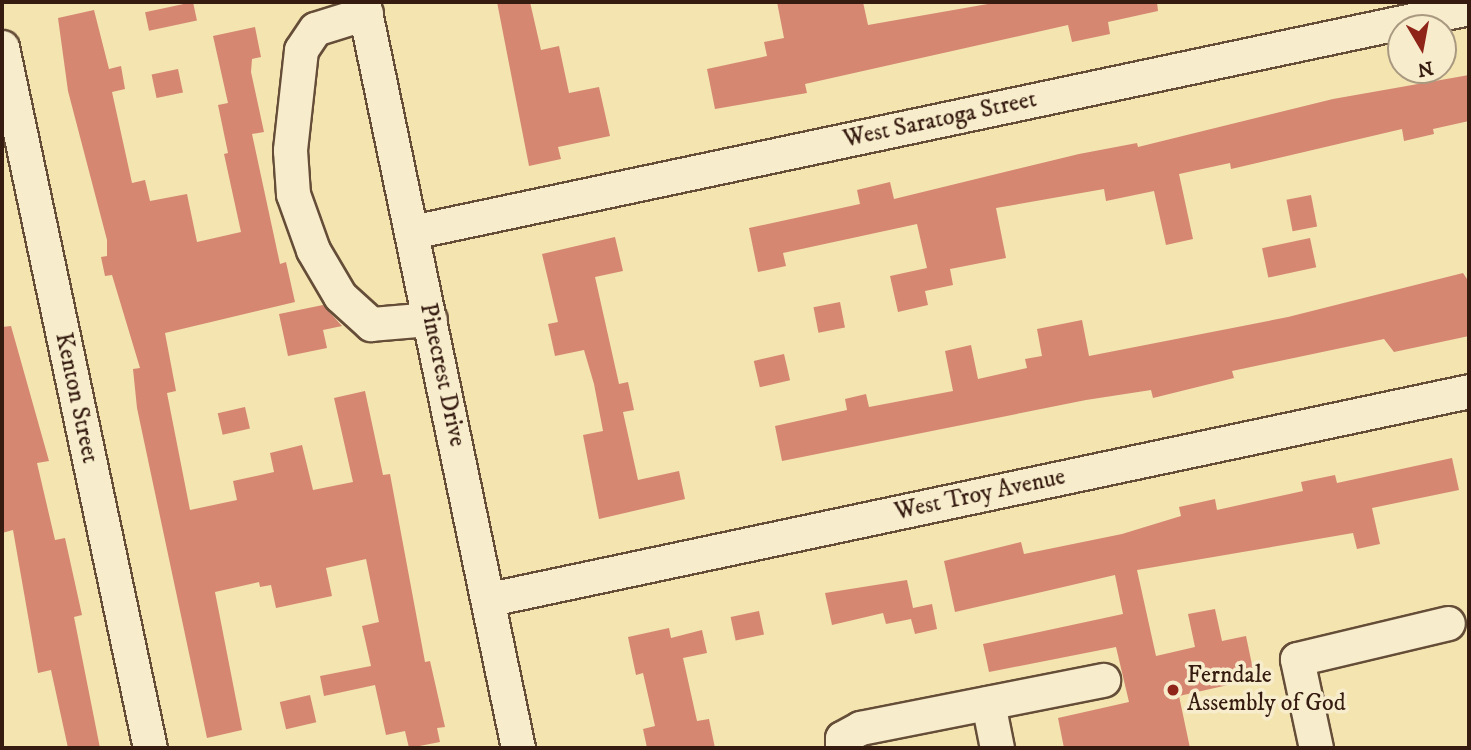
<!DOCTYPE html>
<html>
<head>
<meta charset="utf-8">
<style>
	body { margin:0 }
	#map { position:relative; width:1471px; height:750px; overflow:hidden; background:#f3e4b0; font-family:"IM FELL DW Pica",serif }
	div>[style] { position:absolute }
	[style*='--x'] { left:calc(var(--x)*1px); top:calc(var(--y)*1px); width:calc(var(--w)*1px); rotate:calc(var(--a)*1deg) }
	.building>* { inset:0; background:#d58772; transform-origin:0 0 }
	.roads { filter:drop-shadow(2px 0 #654d38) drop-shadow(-2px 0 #654d38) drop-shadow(0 2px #654d38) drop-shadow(0 -2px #654d38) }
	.minor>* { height:33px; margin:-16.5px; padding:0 16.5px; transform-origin:16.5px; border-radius:16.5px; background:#f7edcc }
	.dots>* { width:19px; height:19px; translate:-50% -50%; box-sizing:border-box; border:4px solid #f7edcc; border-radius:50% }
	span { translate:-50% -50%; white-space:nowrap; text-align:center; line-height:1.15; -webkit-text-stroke:7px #f7edcc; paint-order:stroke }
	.street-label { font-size:24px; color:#361b10 }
	.poi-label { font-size:24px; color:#361b10 }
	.left { translate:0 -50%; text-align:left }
	.frame { position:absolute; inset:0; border:4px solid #361b10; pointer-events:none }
	.north { position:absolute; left:1387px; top:14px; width:70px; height:70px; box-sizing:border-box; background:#f7edcc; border:2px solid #aa9981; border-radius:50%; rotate:170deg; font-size:19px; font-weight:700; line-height:28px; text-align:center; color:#361b10 }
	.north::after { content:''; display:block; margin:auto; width:24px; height:32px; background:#8f2418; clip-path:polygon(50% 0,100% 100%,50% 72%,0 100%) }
</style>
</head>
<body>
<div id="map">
	<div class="building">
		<div style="left:193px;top:2px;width:19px;height:49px;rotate:78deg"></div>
		<div style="clip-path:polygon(497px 2px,530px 2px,541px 50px,559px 46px,569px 93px,599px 87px,610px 136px,558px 147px,561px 159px,529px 166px)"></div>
		<div style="clip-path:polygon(777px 2px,863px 2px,868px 25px,999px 2px,1157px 2px,1158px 11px,1108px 22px,1110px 34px,1072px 42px,1068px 25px,805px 84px,807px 93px,715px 109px,707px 69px,767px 56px,764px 42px,784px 38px)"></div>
		<div style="clip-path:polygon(94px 10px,109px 69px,121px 66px,125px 89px,112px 92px,132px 183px,145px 180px,150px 201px,187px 194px,197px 242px,241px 232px,224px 154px,228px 153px,218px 105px,228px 103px,213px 36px,255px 27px,261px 57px,252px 59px,251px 72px,264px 132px,252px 134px,280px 264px,286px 262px,295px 302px,165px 333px,176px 391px,167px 393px,190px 510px,237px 500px,233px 481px,274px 472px,270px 453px,302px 445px,313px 490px,353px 482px,334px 398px,365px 391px,383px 475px,390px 474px,425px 662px,430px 661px,445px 727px,437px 728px,440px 742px,409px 748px,405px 731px,386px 735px,375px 685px,324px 696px,320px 676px,371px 666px,362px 626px,379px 622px,366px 559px,326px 568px,332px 596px,276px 608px,271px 585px,260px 587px,259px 582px,215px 592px,242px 730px,207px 738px,137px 408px,133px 369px,140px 368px,112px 275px,105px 276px,101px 257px,107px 256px,107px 240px,68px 91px,58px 18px)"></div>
		<div style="left:178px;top:69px;width:24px;height:27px;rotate:78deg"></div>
		<div style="clip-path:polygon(1469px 75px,1469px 121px,1433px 129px,1434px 134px,1404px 141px,1402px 129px,1231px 169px,1230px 163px,1179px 174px,1193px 239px,1166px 245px,1154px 191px,1106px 201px,1104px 189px,996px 208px,1006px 258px,950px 269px,953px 285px,925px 291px,928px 305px,898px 312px,890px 276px,927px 268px,917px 224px,783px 253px,786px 266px,758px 272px,749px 228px,860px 204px,857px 190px,890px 182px,894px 199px,1079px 154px,1137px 143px,1138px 147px,1333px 99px)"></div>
		<div style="left:1311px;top:195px;width:32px;height:25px;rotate:79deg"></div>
		<div style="clip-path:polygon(615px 237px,623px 271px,595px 277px,619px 384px,628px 382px,634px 410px,623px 412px,638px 480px,679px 471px,685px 499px,599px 519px,583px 435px,603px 431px,594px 384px,584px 350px,555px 356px,548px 324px,558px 322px,542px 254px)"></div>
		<div style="left:1310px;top:238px;width:30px;height:49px;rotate:78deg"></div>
		<div style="clip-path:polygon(1463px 273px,1469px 282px,1469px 336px,1394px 352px,1384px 339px,1232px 371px,1234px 378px,1153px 398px,1151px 390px,1086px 400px,782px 461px,775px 426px,847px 410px,845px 399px,866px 394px,869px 407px,953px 391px,945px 351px,971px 345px,978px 379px,1027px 368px,1025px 359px,1042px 356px,1037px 329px,1082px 320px,1089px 356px,1288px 317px)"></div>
		<div style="left:840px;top:302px;width:26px;height:27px;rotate:79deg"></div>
		<div style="clip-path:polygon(323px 305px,342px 326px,323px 330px,327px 348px,288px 356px,279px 314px)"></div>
		<div style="clip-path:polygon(11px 326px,49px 461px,37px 463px,55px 540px,65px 538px,82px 615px,74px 617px,100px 748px,68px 748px,51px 670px,38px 673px,13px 530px,2px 533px,2px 327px)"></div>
		<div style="left:784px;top:354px;width:27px;height:31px;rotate:77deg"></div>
		<div style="left:245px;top:407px;width:22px;height:28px;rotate:77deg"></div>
		<div style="clip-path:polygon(1452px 458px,1459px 490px,1372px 508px,1380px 544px,1357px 549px,1353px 533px,1137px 570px,1156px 656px,1195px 647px,1188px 614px,1215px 609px,1222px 641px,1246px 636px,1255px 679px,1179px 696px,1190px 748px,1064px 748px,1058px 718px,1129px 702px,1116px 647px,989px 672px,983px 644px,1123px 614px,1115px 575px,955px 612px,944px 561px,1021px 542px,1024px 554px,1122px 534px,1181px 516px,1179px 507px,1215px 499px,1217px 510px,1303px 491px,1301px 482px,1335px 475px,1337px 483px)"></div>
		<div style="clip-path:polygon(907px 580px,913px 608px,932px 604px,937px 629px,915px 634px,911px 619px,886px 624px,883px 613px,832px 625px,825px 593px)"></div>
		<div style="left:759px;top:611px;width:24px;height:29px;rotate:78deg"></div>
		<div style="clip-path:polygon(669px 628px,671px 638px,702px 630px,707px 653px,683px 658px,697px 721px,709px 719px,715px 748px,647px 748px,643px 729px,655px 726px,643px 673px,636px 675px,628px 637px)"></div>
		<div style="left:310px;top:695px;width:28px;height:31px;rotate:77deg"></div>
	</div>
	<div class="roads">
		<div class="minor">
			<div style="--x:363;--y:2;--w:762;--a:78.26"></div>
			<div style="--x:366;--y:13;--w:53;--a:162.6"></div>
			<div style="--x:315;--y:29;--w:25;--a:124"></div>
			<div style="--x:301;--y:50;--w:101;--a:96.3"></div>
			<div style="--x:290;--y:150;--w:44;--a:86.1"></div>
			<div style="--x:293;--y:194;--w:59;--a:70.3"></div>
			<div style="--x:313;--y:250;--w:53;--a:59.6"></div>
			<div style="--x:340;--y:296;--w:42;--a:42.1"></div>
			<div style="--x:371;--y:324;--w:59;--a:-4.8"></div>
			<div style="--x:2;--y:47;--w:716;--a:78.08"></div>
			<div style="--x:412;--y:232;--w:1080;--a:-11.97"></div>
			<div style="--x:490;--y:599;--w:1001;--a:-11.99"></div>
			<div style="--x:988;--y:703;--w:46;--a:78.7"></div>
			<div style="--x:842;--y:748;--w:10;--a:-90"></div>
			<div style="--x:842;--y:738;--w:21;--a:-29"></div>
			<div style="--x:860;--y:728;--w:248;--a:-11.2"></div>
			<div style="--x:1316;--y:748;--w:91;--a:-102.1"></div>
			<div style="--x:1297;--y:659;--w:155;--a:-13.4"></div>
		</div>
	</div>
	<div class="dots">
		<div style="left:1173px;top:690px;background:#8f2418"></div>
	</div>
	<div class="street-label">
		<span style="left:940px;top:120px;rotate:-12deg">West Saratoga Street</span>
		<span style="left:442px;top:375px;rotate:78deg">Pinecrest Drive</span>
		<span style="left:76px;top:398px;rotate:78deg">Kenton Street</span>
		<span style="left:980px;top:495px;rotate:-12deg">West Troy Avenue</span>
	</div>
	<div class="poi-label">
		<span class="left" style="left:1187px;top:690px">Ferndale<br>Assembly of God</span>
	</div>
	<div class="frame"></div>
	<div class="north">N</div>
</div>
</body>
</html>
